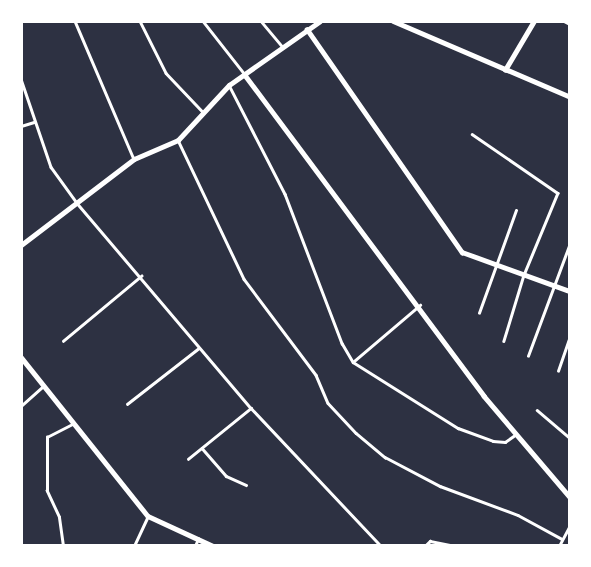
<!DOCTYPE html>
<html>
<head>
<meta charset="utf-8">
<style>
	body { margin:0 }
	#map { position:relative; width:591px; height:567px; overflow:hidden; background:#2d3142; font-family:Georgia,serif }
	div>[style] { position:absolute }
	[style*='--x'] { left:calc(var(--x)*1px); top:calc(var(--y)*1px); width:calc(var(--w)*1px); rotate:calc(var(--a)*1deg) }
	.service>* { height:2.5px; margin:-1.25px; padding:0 1.25px; transform-origin:1.25px; border-radius:1.25px; background:#fff }
	.minor>* { height:4.5px; margin:-2.25px; padding:0 2.25px; transform-origin:2.25px; border-radius:2.25px; background:#fff }
	.tertiary>* { height:5px; margin:-2.5px; padding:0 2.5px; transform-origin:2.5px; border-radius:2.5px; background:#fff }
	span { translate:-50% -50%; white-space:nowrap; text-align:center; line-height:1.15; -webkit-text-stroke:5px #fff; paint-order:stroke }
	.frame { position:absolute; inset:0; border:23px solid #fff; pointer-events:none }
</style>
</head>
<body>
<div id="map">
	<div class="service">
		<div style="--x:75;--y:21;--w:150;--a:66.9"></div>
		<div style="--x:140;--y:21;--w:58;--a:63.4"></div>
		<div style="--x:166;--y:73;--w:54;--a:46.5"></div>
		<div style="--x:203;--y:21;--w:65;--a:51.9"></div>
		<div style="--x:261;--y:21;--w:34;--a:50"></div>
		<div style="--x:564;--y:21;--w:7;--a:27"></div>
		<div style="--x:21;--y:79;--w:93;--a:71.2"></div>
		<div style="--x:51;--y:167;--w:44;--a:54.2"></div>
		<div style="--x:77;--y:203;--w:269;--a:49.7"></div>
		<div style="--x:251;--y:408;--w:190;--a:46.7"></div>
		<div style="--x:229;--y:85;--w:123;--a:62.8"></div>
		<div style="--x:285;--y:194;--w:160;--a:69.1"></div>
		<div style="--x:342;--y:343;--w:22;--a:60"></div>
		<div style="--x:353;--y:362;--w:124;--a:32.2"></div>
		<div style="--x:458;--y:428;--w:37;--a:20"></div>
		<div style="--x:493;--y:441;--w:12;--a:5"></div>
		<div style="--x:505;--y:442;--w:12;--a:-35"></div>
		<div style="--x:21;--y:126;--w:14;--a:-17"></div>
		<div style="--x:472;--y:134;--w:104;--a:34.5"></div>
		<div style="--x:558;--y:193;--w:89;--a:112.5"></div>
		<div style="--x:524;--y:275;--w:69;--a:106.9"></div>
		<div style="--x:178;--y:140;--w:154;--a:64.6"></div>
		<div style="--x:244;--y:279;--w:120;--a:53.1"></div>
		<div style="--x:316;--y:375;--w:30;--a:67"></div>
		<div style="--x:328;--y:403;--w:41;--a:47"></div>
		<div style="--x:356;--y:433;--w:38;--a:40"></div>
		<div style="--x:385;--y:457;--w:62;--a:27.8"></div>
		<div style="--x:440;--y:486;--w:83;--a:20.4"></div>
		<div style="--x:518;--y:515;--w:50;--a:28.6"></div>
		<div style="--x:479;--y:313;--w:109;--a:-70.2"></div>
		<div style="--x:63;--y:341;--w:102;--a:-39.8"></div>
		<div style="--x:528;--y:356;--w:121;--a:-69.6"></div>
		<div style="--x:353;--y:362;--w:88;--a:-40.4"></div>
		<div style="--x:558;--y:371;--w:36;--a:-71"></div>
		<div style="--x:127;--y:404;--w:91;--a:-37.9"></div>
		<div style="--x:21;--y:406;--w:30;--a:-42"></div>
		<div style="--x:537;--y:410;--w:43;--a:40.3"></div>
		<div style="--x:202;--y:448;--w:37;--a:49"></div>
		<div style="--x:226;--y:476;--w:22;--a:24"></div>
		<div style="--x:188;--y:459;--w:81;--a:-39"></div>
		<div style="--x:63;--y:546;--w:29;--a:-98"></div>
		<div style="--x:59;--y:517;--w:29;--a:-115"></div>
		<div style="--x:47;--y:491;--w:54;--a:-90"></div>
		<div style="--x:47;--y:437;--w:28;--a:-27"></div>
		<div style="--x:134;--y:546;--w:33;--a:-65"></div>
		<div style="--x:195;--y:546;--w:8;--a:-67"></div>
		<div style="--x:425;--y:546;--w:7;--a:-45"></div>
		<div style="--x:430;--y:541;--w:25;--a:11"></div>
		<div style="--x:559;--y:546;--w:24;--a:-62"></div>
	</div>
	<div class="minor">
		<div style="--x:307;--y:29;--w:272;--a:55.2"></div>
		<div style="--x:462;--y:252;--w:115;--a:19.9"></div>
		<div style="--x:505;--y:70;--w:57;--a:-59.4"></div>
		<div style="--x:245;--y:75;--w:400;--a:53.3"></div>
		<div style="--x:484;--y:396;--w:133;--a:49.6"></div>
		<div style="--x:21;--y:357;--w:203;--a:51.4"></div>
		<div style="--x:148;--y:516;--w:72;--a:24.8"></div>
	</div>
	<div class="tertiary">
		<div style="--x:393;--y:21;--w:193;--a:23.2"></div>
		<div style="--x:21;--y:245;--w:142;--a:-37.3"></div>
		<div style="--x:134;--y:159;--w:48;--a:-23.4"></div>
		<div style="--x:178;--y:140;--w:75;--a:-47.2"></div>
		<div style="--x:229;--y:85;--w:111;--a:-35.1"></div>
	</div>
	<div class="frame"></div>
</div>
</body>
</html>
